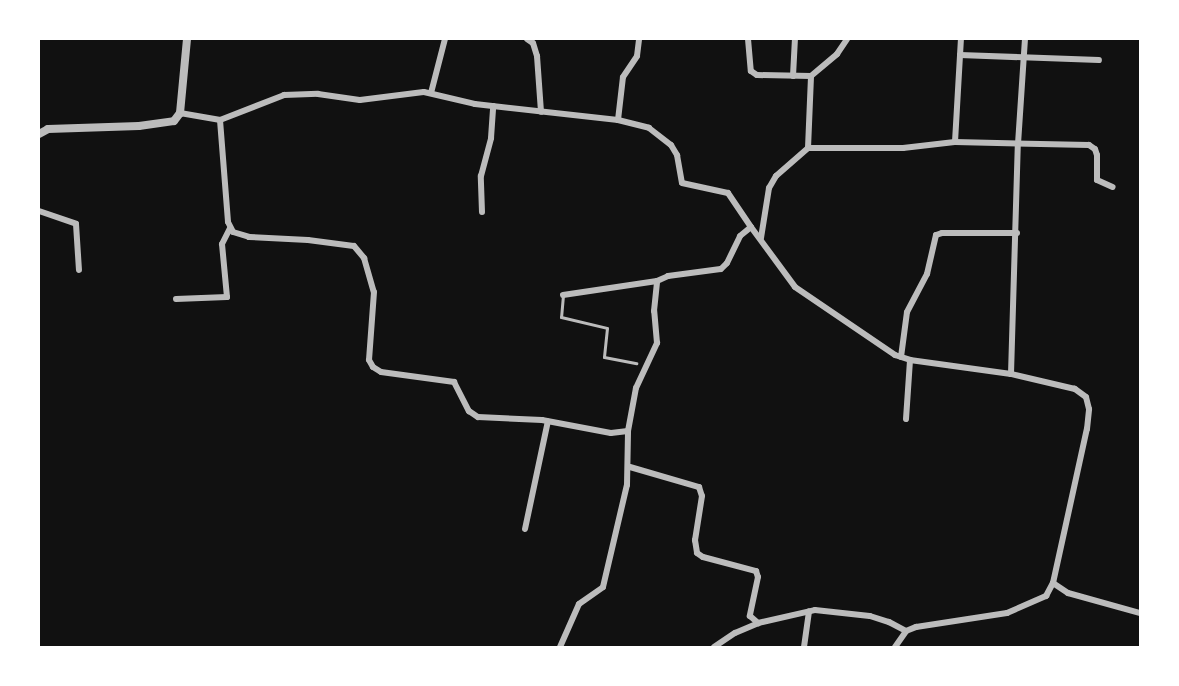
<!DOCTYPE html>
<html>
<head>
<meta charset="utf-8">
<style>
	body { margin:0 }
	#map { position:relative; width:1179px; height:686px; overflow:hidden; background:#111; font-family:"DM Sans",sans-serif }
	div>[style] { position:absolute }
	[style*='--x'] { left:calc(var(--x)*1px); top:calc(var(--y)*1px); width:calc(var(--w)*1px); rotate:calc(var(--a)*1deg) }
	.service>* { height:3px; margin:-1.5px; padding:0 1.5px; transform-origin:1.5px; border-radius:1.5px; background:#bcbcbc }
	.minor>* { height:6px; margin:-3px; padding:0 3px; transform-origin:3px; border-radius:3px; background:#bcbcbc }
	.tertiary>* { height:8px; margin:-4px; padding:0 4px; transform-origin:4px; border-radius:4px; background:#bcbcbc }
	span { translate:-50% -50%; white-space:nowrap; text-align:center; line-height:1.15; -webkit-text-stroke:5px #fff; paint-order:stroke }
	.frame { position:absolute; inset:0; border:40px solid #fff; pointer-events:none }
</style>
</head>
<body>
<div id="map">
	<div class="service">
		<div style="--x:563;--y:295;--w:22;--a:95"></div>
		<div style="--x:561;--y:317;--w:47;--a:13.4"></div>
		<div style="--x:607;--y:328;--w:29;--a:96"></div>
		<div style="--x:604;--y:357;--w:33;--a:11"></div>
	</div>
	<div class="minor">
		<div style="--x:527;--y:39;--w:7;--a:34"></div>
		<div style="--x:533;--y:43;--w:14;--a:73"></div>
		<div style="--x:537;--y:56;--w:56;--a:85.9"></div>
		<div style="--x:748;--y:39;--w:32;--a:85"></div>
		<div style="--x:751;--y:71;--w:7;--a:34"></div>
		<div style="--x:757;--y:75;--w:54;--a:1.1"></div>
		<div style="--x:811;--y:76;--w:34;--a:-40"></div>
		<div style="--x:837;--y:54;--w:18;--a:-56"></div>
		<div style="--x:960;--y:55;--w:139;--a:2.1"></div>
		<div style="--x:793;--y:76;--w:37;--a:-87"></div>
		<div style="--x:431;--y:93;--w:56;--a:-75.5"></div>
		<div style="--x:180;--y:113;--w:41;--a:9.9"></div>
		<div style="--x:220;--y:120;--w:102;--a:85.5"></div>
		<div style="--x:228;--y:222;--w:11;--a:63"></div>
		<div style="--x:233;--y:232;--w:17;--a:17"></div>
		<div style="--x:249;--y:237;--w:59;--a:2.9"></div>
		<div style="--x:308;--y:240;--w:46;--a:7.4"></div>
		<div style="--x:354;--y:246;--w:16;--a:50"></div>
		<div style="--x:364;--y:258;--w:35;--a:74"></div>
		<div style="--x:374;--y:292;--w:68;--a:94.2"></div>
		<div style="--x:369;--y:360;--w:8;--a:60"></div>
		<div style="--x:373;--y:367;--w:9;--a:32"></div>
		<div style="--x:381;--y:372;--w:74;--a:7.8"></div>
		<div style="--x:454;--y:382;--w:33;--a:63"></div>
		<div style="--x:469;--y:411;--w:11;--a:34"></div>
		<div style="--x:478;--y:417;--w:64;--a:2.7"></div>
		<div style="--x:542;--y:420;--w:70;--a:10.7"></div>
		<div style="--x:611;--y:433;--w:17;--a:-7"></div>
		<div style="--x:628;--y:431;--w:44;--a:-79.5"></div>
		<div style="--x:636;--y:388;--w:50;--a:-65"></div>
		<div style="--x:657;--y:343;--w:32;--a:-95"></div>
		<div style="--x:654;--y:311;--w:30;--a:-84"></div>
		<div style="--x:657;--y:281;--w:12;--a:-24"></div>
		<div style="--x:668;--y:276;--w:53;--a:-7.5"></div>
		<div style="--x:721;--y:269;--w:8;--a:-45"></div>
		<div style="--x:727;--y:263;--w:30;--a:-64"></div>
		<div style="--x:740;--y:236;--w:14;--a:-39"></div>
		<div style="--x:751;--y:227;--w:74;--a:53.7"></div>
		<div style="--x:795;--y:287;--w:121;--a:34.2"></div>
		<div style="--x:895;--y:355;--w:16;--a:18"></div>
		<div style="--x:910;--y:360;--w:102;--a:7.9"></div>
		<div style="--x:220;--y:120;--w:69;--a:-21.3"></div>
		<div style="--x:284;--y:95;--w:34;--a:-2"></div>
		<div style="--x:318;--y:94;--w:42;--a:8.1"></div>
		<div style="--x:360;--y:100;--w:64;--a:-7.1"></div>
		<div style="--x:424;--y:92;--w:52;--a:13.2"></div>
		<div style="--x:475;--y:104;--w:144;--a:6.4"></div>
		<div style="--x:618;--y:120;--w:32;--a:14"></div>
		<div style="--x:649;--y:128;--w:28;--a:38"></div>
		<div style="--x:671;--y:145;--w:12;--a:59"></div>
		<div style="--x:677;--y:155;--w:28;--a:80"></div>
		<div style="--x:682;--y:183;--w:47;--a:12.3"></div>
		<div style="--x:728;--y:193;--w:41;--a:55.9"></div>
		<div style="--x:618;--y:120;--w:43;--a:-83.4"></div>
		<div style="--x:623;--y:77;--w:25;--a:-56"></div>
		<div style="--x:637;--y:56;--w:17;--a:-83"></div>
		<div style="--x:955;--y:142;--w:103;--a:-86.7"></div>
		<div style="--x:808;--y:148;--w:72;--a:-87.6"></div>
		<div style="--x:39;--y:211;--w:39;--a:19"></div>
		<div style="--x:76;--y:224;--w:46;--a:86.3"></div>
		<div style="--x:482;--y:212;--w:36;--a:-92"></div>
		<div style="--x:481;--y:176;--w:39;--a:-75"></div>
		<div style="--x:491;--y:138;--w:32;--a:-86"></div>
		<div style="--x:761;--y:238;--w:51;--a:-80.9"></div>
		<div style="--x:769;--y:188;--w:14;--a:-60"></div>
		<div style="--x:776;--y:176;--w:43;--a:-41.2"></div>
		<div style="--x:808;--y:148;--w:95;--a:0"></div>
		<div style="--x:903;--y:148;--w:52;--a:-6.6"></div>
		<div style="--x:955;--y:142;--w:134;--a:1.3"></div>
		<div style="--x:1089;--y:145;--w:7;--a:34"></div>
		<div style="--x:1095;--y:149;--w:6;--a:72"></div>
		<div style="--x:1097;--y:155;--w:25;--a:90"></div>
		<div style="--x:1097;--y:180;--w:17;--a:24"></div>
		<div style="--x:563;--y:295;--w:95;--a:-8.5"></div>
		<div style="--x:176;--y:299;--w:51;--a:-2.2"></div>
		<div style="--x:227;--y:297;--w:53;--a:-95.4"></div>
		<div style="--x:222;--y:244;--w:18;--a:-63"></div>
		<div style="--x:901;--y:357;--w:45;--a:-82.4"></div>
		<div style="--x:907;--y:312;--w:43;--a:-62.2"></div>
		<div style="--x:927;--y:274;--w:40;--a:-77"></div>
		<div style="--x:936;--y:235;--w:6;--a:-18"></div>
		<div style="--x:942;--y:233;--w:75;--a:0"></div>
		<div style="--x:906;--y:419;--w:59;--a:-86.1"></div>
		<div style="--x:630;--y:467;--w:72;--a:16.2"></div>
		<div style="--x:699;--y:487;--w:9;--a:72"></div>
		<div style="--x:702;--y:496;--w:45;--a:99"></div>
		<div style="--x:695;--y:540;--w:13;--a:81"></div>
		<div style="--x:697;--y:553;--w:7;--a:34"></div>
		<div style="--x:703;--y:557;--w:55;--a:14.8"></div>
		<div style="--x:756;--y:571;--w:6;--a:72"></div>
		<div style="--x:758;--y:577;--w:40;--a:102"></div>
		<div style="--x:750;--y:616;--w:11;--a:41"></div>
		<div style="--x:525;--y:529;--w:110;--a:-78"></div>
		<div style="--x:1053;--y:583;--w:18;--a:34"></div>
		<div style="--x:1068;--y:593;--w:75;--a:15.5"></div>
		<div style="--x:560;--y:647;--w:47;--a:-66.2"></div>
		<div style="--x:579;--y:604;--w:29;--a:-35"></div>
		<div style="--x:603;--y:587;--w:105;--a:-76.8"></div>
		<div style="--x:627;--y:485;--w:54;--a:-88.9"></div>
		<div style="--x:714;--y:647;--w:25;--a:-34"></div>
		<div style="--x:735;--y:633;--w:25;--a:-23"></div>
		<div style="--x:758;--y:623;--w:58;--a:-12.8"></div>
		<div style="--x:815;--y:610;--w:55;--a:6.2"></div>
		<div style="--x:870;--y:616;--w:20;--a:18"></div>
		<div style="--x:889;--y:622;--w:19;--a:28"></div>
		<div style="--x:804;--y:647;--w:36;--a:-82"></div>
		<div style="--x:895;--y:647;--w:19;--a:-55"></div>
		<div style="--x:906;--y:631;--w:11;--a:-22"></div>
		<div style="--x:916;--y:627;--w:92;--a:-8.7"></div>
		<div style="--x:1007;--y:613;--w:43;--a:-23.6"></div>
		<div style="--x:1046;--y:596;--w:15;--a:-62"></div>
		<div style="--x:1053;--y:583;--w:158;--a:-77.6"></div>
		<div style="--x:1087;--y:429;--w:20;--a:-84"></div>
		<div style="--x:1089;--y:409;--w:12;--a:-104"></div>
		<div style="--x:1086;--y:397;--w:14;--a:-144"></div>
		<div style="--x:1075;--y:389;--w:66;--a:-166.8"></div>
		<div style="--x:1011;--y:374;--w:230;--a:-88.3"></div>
		<div style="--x:1018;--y:144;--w:105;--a:-86.2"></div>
	</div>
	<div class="tertiary">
		<div style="--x:39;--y:134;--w:10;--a:-29"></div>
		<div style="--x:48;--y:129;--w:91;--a:-1.9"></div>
		<div style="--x:139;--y:126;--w:35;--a:-8"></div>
		<div style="--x:174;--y:121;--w:10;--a:-53"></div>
		<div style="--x:180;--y:113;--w:74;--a:-84.6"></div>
	</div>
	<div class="frame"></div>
</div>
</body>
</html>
